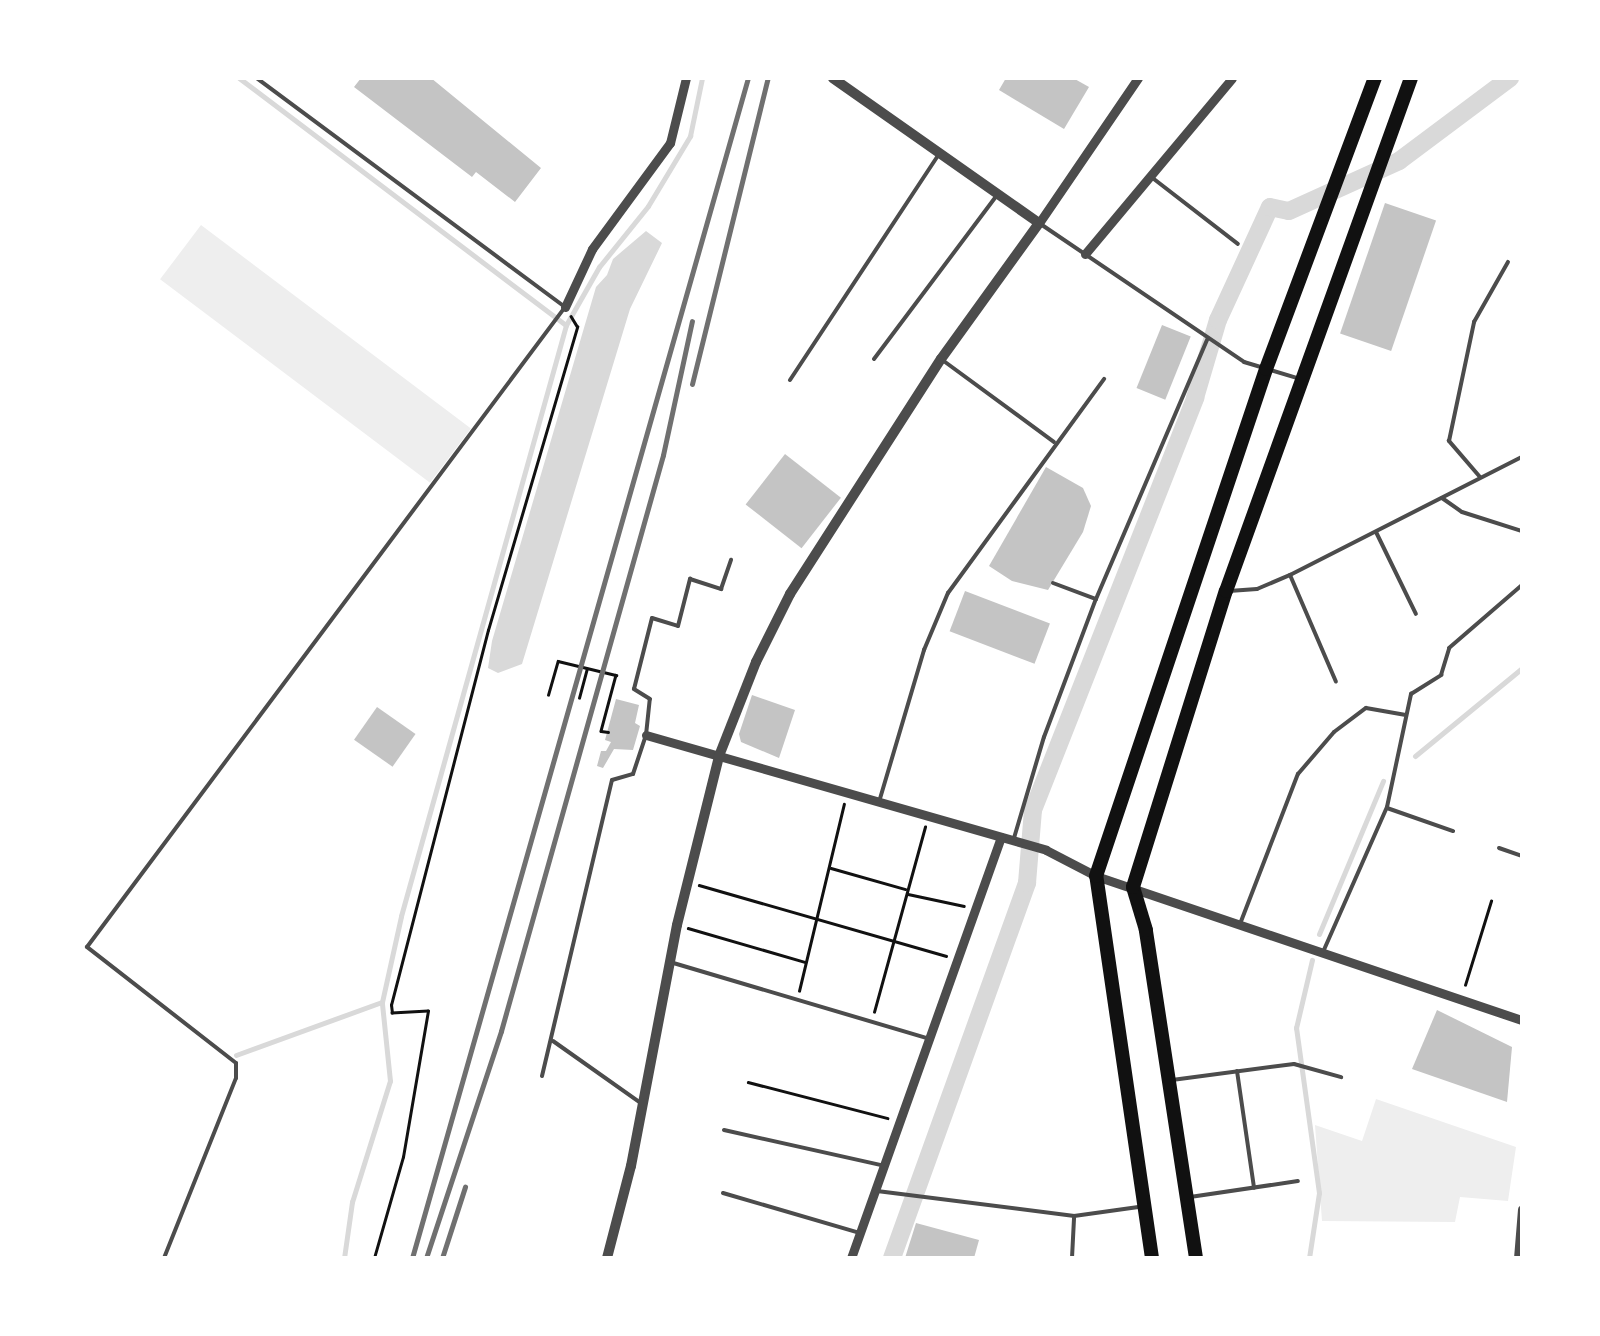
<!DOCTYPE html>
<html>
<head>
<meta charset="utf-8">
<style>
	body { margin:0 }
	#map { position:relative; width:1600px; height:1336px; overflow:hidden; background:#fff; font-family:Jost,sans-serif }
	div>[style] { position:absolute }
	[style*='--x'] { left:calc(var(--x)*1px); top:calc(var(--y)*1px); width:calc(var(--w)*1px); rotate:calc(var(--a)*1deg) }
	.green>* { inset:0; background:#eee; transform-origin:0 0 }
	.water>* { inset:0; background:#d9d9d9 }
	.stream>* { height:5px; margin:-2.5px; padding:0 2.5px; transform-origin:2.5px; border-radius:2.5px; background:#d9d9d9 }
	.canal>* { height:18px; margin:-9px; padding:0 9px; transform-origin:9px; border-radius:9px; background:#d9d9d9 }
	.building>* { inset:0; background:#c4c4c4; transform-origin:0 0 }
	.path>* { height:2.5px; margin:-1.25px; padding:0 1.25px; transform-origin:1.25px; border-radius:1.25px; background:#111 }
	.service>* { height:4px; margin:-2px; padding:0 2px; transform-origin:2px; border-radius:2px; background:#4c4c4c }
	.minor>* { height:9px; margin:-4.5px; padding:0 4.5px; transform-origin:4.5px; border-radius:4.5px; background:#4c4c4c }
	.tertiary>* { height:10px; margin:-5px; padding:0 5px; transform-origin:5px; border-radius:5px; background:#4c4c4c }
	.primary>* { height:14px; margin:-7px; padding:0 7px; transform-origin:7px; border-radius:7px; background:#111 }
	.rail>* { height:5px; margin:-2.5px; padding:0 2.5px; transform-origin:2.5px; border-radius:2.5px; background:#707070 }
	span { translate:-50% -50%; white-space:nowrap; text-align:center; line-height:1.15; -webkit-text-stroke:9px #fff; paint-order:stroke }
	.frame { position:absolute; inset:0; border:80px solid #fff; pointer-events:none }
</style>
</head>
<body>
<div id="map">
	<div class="green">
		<div style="left:201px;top:225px;width:338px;height:68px;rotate:37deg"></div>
		<div style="clip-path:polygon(1376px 1099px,1516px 1147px,1508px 1201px,1460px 1197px,1455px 1222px,1322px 1221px,1315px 1125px,1362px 1141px)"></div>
	</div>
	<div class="water">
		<div style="clip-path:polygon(646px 231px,662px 243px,630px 309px,522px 664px,498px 673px,488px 668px,492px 641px,596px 287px,607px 275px,613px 259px)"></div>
	</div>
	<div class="stream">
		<div style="--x:239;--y:78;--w:410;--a:37.1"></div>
		<div style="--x:1415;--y:756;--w:139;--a:-39.4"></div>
		<div style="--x:1319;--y:934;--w:166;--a:-67.3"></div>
		<div style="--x:236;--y:1055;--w:155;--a:-20"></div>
		<div style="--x:382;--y:1002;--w:88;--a:-77.5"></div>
		<div style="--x:401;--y:916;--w:614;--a:-74.4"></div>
		<div style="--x:566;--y:325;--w:67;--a:-60.4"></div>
		<div style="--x:599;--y:267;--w:78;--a:-51.2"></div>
		<div style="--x:648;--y:206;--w:82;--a:-59"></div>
		<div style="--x:690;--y:136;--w:59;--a:-78.3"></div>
		<div style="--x:344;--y:1258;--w:57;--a:-81.9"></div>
		<div style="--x:352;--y:1202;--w:127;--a:-72.6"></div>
		<div style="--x:390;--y:1081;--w:78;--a:-95.9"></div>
		<div style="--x:1309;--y:1258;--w:66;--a:-81.3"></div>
		<div style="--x:1319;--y:1193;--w:167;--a:-97.9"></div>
		<div style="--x:1296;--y:1028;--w:70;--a:-76.8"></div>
	</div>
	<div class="canal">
		<div style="--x:892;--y:1258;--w:399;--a:-70.2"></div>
		<div style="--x:1027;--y:883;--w:73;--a:-85.3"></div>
		<div style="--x:1033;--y:810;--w:443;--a:-68.5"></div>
		<div style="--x:1195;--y:398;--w:81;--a:-73.6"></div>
		<div style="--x:1218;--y:320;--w:124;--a:-65.3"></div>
		<div style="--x:1270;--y:207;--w:19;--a:12"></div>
		<div style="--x:1289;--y:211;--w:121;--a:-24.4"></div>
		<div style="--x:1399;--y:161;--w:139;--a:-36.8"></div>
	</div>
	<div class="building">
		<div style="clip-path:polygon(361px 78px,431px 78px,541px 168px,515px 202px,476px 172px,472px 177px,354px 87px)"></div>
		<div style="clip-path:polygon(1006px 78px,1073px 78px,1089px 87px,1064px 129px,999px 90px)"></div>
		<div style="left:1385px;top:203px;width:54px;height:138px;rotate:19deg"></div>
		<div style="left:1162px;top:325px;width:31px;height:68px;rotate:22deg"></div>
		<div style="left:785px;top:454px;width:71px;height:64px;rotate:38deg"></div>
		<div style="clip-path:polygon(1046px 467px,1083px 488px,1091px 506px,1083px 532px,1048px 590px,1012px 581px,989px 566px)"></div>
		<div style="left:965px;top:591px;width:91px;height:43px;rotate:21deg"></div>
		<div style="clip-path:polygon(752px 695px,795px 710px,779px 758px,741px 742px,739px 734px)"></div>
		<div style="clip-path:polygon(616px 699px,639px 705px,635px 723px,640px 726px,633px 750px,614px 749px,603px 768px,597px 766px,601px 751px,606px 751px,611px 742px,605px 740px)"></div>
		<div style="left:377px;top:707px;width:47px;height:40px;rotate:35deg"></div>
		<div style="clip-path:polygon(1437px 1010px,1512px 1047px,1507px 1102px,1412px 1069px)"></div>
		<div style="clip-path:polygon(916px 1223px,979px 1240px,974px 1258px,905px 1258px)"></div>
	</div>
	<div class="path">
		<div style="--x:548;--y:695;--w:35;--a:-74"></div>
		<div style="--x:558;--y:661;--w:60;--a:13.6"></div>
		<div style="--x:616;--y:675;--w:58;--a:105"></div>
		<div style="--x:601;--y:731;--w:7;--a:8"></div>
		<div style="--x:579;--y:698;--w:30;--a:-75"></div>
		<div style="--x:831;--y:868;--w:77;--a:15.8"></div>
		<div style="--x:699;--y:885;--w:257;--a:16"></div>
		<div style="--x:908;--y:894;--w:57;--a:12.1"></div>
		<div style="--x:688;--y:928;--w:122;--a:16.2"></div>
		<div style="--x:1465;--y:985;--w:88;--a:-72.8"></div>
		<div style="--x:799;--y:991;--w:192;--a:-76.5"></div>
		<div style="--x:874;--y:1012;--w:192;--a:-74.6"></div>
		<div style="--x:748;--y:1082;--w:144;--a:14.5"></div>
		<div style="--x:374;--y:1258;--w:105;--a:-74"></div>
		<div style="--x:403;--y:1157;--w:148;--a:-80.3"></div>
		<div style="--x:428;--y:1011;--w:36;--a:177"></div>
		<div style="--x:392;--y:1013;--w:8;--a:-97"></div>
		<div style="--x:391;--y:1005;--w:387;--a:-75.5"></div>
		<div style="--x:488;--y:630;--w:316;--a:-73.6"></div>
		<div style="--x:577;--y:327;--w:12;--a:-121"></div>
	</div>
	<div class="service">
		<div style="--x:1150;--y:176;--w:111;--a:37.7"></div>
		<div style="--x:1042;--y:225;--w:244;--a:34.1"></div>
		<div style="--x:1244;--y:362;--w:55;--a:16.8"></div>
		<div style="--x:874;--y:359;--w:205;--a:-53.1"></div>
		<div style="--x:941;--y:359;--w:140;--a:36.3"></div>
		<div style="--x:790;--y:380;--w:271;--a:-56.6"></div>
		<div style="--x:1480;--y:477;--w:48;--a:-130.7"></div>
		<div style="--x:1449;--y:441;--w:122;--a:-78.1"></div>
		<div style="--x:1474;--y:322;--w:69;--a:-60.5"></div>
		<div style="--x:1442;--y:498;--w:24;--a:35"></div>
		<div style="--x:1462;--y:512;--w:63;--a:17.6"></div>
		<div style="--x:1376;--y:532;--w:91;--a:64"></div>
		<div style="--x:1290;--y:575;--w:116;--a:66.7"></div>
		<div style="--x:1053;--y:583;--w:46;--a:20.4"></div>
		<div style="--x:1229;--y:591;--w:28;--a:-4"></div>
		<div style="--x:1257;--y:589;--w:36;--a:-23"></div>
		<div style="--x:1290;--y:575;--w:260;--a:-27"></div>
		<div style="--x:879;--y:802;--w:159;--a:-73.5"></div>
		<div style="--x:924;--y:650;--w:62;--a:-67.2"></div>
		<div style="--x:948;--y:593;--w:265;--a:-53.9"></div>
		<div style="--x:1387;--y:808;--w:70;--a:19.2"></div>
		<div style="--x:1014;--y:838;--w:105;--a:-73.5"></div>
		<div style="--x:1044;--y:737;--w:147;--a:-69.4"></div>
		<div style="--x:1096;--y:599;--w:282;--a:-66.8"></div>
		<div style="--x:1499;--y:848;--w:24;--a:19"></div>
		<div style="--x:1240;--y:924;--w:161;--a:-68.9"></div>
		<div style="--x:1298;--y:774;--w:55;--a:-49.4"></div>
		<div style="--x:1334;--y:732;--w:40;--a:-37"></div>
		<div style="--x:1366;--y:708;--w:39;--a:10"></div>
		<div style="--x:1323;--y:952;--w:158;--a:-66.2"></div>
		<div style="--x:1387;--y:807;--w:116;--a:-78"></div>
		<div style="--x:1411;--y:694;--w:36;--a:-32"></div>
		<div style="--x:1441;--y:675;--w:28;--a:-73"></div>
		<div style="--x:1449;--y:648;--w:96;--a:-40.8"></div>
		<div style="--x:670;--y:962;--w:268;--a:16.5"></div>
		<div style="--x:553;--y:1041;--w:109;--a:35.3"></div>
		<div style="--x:1237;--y:1071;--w:118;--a:81.7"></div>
		<div style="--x:542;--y:1076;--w:304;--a:-76.7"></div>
		<div style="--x:612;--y:780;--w:22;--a:-16"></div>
		<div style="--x:633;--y:774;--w:41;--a:-71.6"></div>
		<div style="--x:646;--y:735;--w:36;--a:-84"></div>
		<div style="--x:650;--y:699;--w:19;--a:-148"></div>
		<div style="--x:634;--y:689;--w:73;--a:-75.8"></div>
		<div style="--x:652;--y:618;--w:27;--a:17"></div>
		<div style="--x:678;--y:626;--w:49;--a:-75.7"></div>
		<div style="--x:690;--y:579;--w:33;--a:18"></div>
		<div style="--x:721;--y:589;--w:31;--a:-71"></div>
		<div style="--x:1172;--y:1080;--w:123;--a:-7.5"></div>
		<div style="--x:1294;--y:1064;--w:49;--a:15.5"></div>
		<div style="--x:724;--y:1130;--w:160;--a:12.6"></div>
		<div style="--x:877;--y:1191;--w:199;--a:7.2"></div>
		<div style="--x:1074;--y:1216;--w:65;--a:-8"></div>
		<div style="--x:723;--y:1193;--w:143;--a:16.3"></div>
		<div style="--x:1190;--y:1197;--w:109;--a:-8.4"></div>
		<div style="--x:164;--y:1258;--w:194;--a:-68.2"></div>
		<div style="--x:236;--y:1078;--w:15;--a:-90"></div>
		<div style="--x:236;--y:1063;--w:189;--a:-142.1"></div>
		<div style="--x:87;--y:947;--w:799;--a:-53.24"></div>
		<div style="--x:565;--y:307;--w:384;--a:-143.4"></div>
		<div style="--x:1072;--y:1258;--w:40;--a:-87.1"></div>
	</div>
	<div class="minor">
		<div style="--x:1039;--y:223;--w:176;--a:-55.7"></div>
		<div style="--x:1085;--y:254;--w:229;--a:-50.1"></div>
		<div style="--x:565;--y:307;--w:64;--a:-65"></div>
		<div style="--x:592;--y:249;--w:132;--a:-53.7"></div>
		<div style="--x:670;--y:143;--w:67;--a:-76.2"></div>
		<div style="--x:646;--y:735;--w:416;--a:16"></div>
		<div style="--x:1046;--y:850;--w:56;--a:27.5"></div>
		<div style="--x:1096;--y:876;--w:450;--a:18.7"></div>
		<div style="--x:851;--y:1258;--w:447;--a:-70.4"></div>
		<div style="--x:1518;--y:1258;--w:49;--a:-85.3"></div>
	</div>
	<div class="tertiary">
		<div style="--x:607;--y:1258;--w:95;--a:-75.4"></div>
		<div style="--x:631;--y:1166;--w:245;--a:-79.2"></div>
		<div style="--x:677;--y:925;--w:174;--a:-76"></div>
		<div style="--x:719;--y:756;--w:101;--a:-68.5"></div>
		<div style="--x:756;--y:662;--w:76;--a:-63.4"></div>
		<div style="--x:790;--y:594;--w:279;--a:-57.3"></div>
		<div style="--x:941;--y:359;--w:168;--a:-54.2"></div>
		<div style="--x:1039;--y:223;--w:252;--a:-144.9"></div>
	</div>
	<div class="primary">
		<div style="--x:1152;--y:1258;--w:386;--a:-98.3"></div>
		<div style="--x:1096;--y:876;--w:535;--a:-71.46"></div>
		<div style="--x:1266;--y:369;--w:311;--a:-69.5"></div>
		<div style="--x:1196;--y:1258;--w:332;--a:-98.7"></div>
		<div style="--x:1146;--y:930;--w:45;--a:-106.8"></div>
		<div style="--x:1133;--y:887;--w:310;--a:-72.6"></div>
		<div style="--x:1226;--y:591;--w:545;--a:-70.17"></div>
	</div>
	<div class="rail">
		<div style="--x:692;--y:384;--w:315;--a:-76.1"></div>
		<div style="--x:412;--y:1258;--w:1227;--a:-74.11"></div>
		<div style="--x:426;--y:1258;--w:239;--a:-71.7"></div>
		<div style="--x:501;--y:1031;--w:598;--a:-74.29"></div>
		<div style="--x:663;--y:455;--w:137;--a:-77.8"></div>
		<div style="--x:442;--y:1258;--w:75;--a:-72.1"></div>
	</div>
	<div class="frame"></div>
</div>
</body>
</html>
